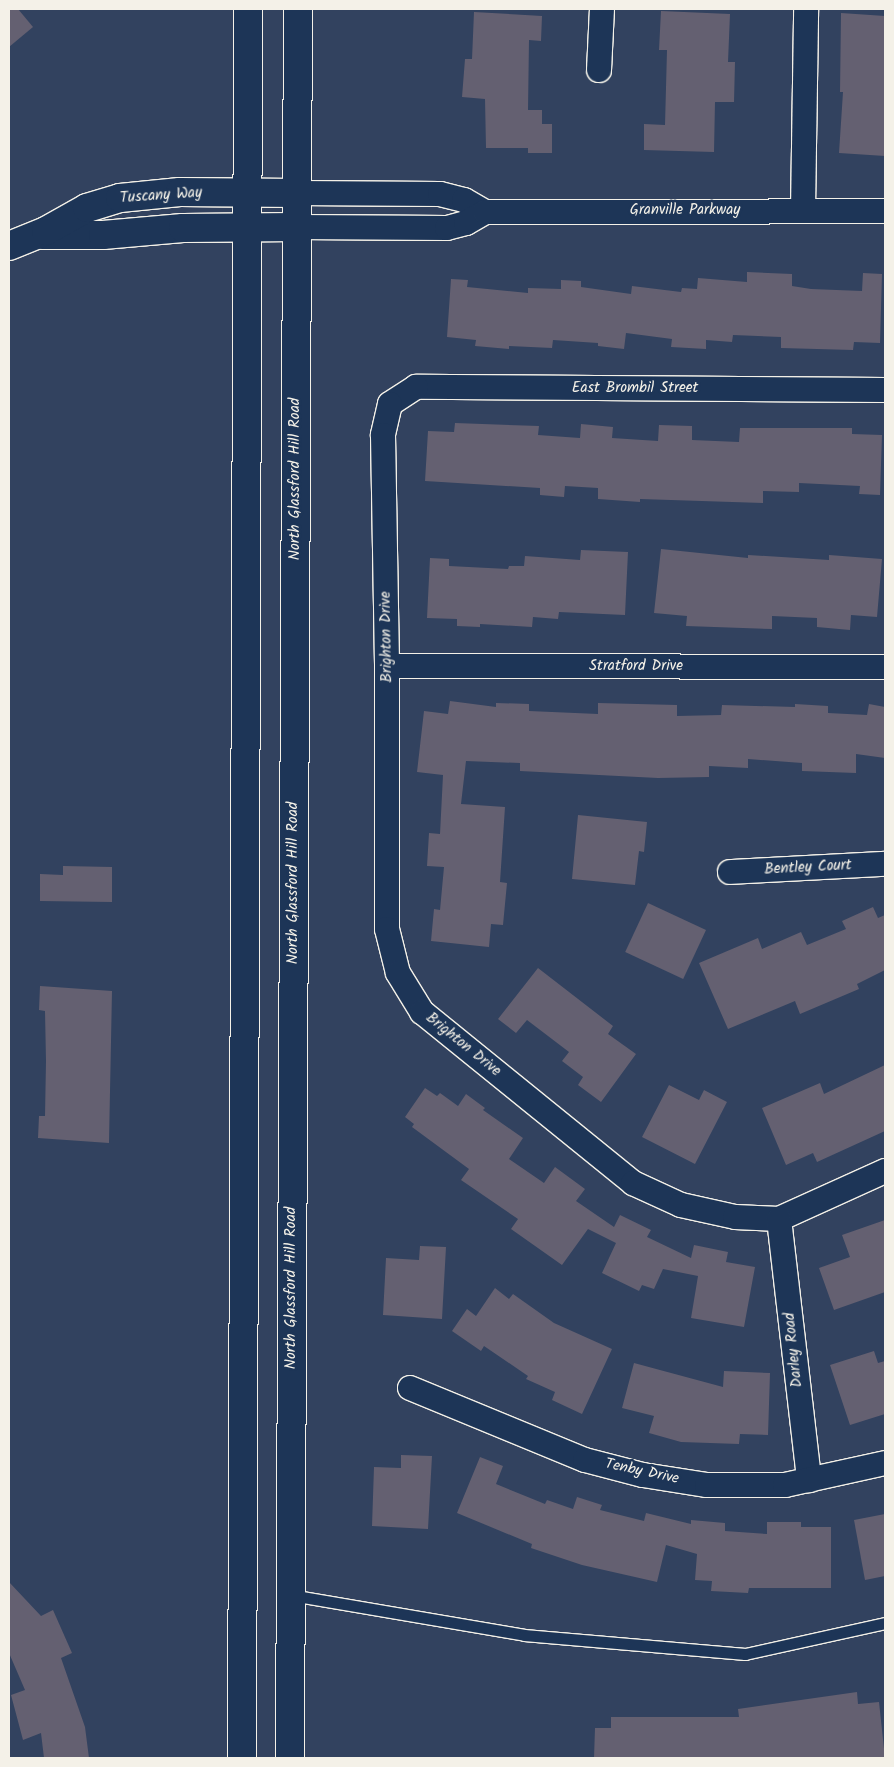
<!DOCTYPE html>
<html>
<head>
<meta charset="utf-8">
<style>
	body { margin:0 }
	#map { position:relative; width:894px; height:1767px; overflow:hidden; background:#32425f; font-family:Kalam,sans-serif }
	div>[style] { position:absolute }
	[style*='--x'] { left:calc(var(--x)*1px); top:calc(var(--y)*1px); width:calc(var(--w)*1px); rotate:calc(var(--a)*1deg) }
	.building>* { inset:0; background:#646071; transform-origin:0 0 }
	.roads { filter:drop-shadow(1px 0 #f4f1e8) drop-shadow(-1px 0 #f4f1e8) drop-shadow(0 1px #f4f1e8) drop-shadow(0 -1px #f4f1e8) }
	.service>* { height:11px; margin:-5.5px; padding:0 5.5px; transform-origin:5.5px; border-radius:5.5px; background:#1d3557 }
	.minor>* { height:24px; margin:-12px; padding:0 12px; transform-origin:12px; border-radius:12px; background:#1d3557 }
	.tertiary>* { height:28px; margin:-14px; padding:0 14px; transform-origin:14px; border-radius:14px; background:#1d3557 }
	.primary>* { height:28px; margin:-14px; padding:0 14px; transform-origin:14px; border-radius:14px; background:#1d3557 }
	span { translate:-50% -50%; white-space:nowrap; text-align:center; line-height:1.15; -webkit-text-stroke:5px #1d3557; paint-order:stroke }
	.street-label { font-size:15px; color:#f4f1e8 }
	.frame { position:absolute; inset:0; border:10px solid #f4f1e8; pointer-events:none }
</style>
</head>
<body>
<div id="map">
	<div class="building">
		<div style="clip-path:polygon(9px 9px,18px 9px,33px 27px,9px 47px)"></div>
		<div style="clip-path:polygon(661px 11px,730px 14px,728px 62px,735px 62px,734px 102px,715px 102px,714px 152px,644px 150px,644px 124px,665px 125px,667px 50px,659px 50px)"></div>
		<div style="clip-path:polygon(474px 12px,542px 16px,541px 41px,529px 40px,528px 110px,542px 110px,542px 124px,552px 124px,552px 153px,528px 153px,528px 148px,486px 148px,485px 99px,462px 97px,465px 59px,472px 59px)"></div>
		<div style="clip-path:polygon(841px 13px,885px 16px,885px 156px,839px 153px,843px 92px,840px 92px)"></div>
		<div style="clip-path:polygon(747px 272px,792px 274px,792px 286px,811px 289px,862px 291px,863px 273px,882px 274px,880px 343px,854px 342px,853px 350px,781px 348px,781px 337px,733px 335px,732px 342px,706px 340px,706px 349px,671px 347px,672px 339px,626px 333px,624px 349px,598px 346px,598px 343px,553px 340px,552px 348px,509px 346px,509px 349px,475px 346px,476px 340px,447px 337px,451px 279px,468px 280px,467px 287px,528px 293px,528px 288px,561px 289px,561px 280px,581px 281px,581px 287px,631px 294px,632px 286px,681px 292px,682px 288px,697px 289px,698px 278px,747px 282px)"></div>
		<div style="clip-path:polygon(455px 423px,539px 426px,538px 435px,580px 438px,581px 424px,613px 427px,612px 438px,658px 441px,659px 425px,692px 426px,692px 440px,739px 442px,740px 428px,852px 428px,852px 434px,882px 435px,880px 495px,859px 494px,860px 486px,799px 483px,799px 492px,763px 491px,763px 503px,640px 499px,640px 502px,598px 499px,598px 488px,565px 486px,564px 497px,540px 495px,540px 488px,425px 481px,428px 431px,454px 432px)"></div>
		<div style="clip-path:polygon(661px 549px,748px 558px,748px 555px,829px 560px,829px 555px,882px 559px,877px 617px,851px 615px,850px 630px,817px 627px,817px 618px,772px 616px,772px 629px,686px 626px,687px 616px,654px 613px)"></div>
		<div style="clip-path:polygon(581px 550px,628px 552px,625px 615px,559px 612px,558px 619px,533px 617px,532px 627px,480px 624px,480px 627px,457px 626px,457px 619px,427px 618px,430px 558px,449px 559px,449px 566px,508px 569px,509px 566px,524px 566px,525px 556px,580px 560px)"></div>
		<div style="clip-path:polygon(450px 701px,496px 707px,496px 703px,529px 704px,529px 711px,598px 714px,598px 703px,677px 705px,677px 716px,721px 715px,722px 705px,795px 707px,795px 704px,828px 706px,828px 713px,867px 715px,869px 704px,885px 707px,885px 758px,856px 754px,856px 773px,802px 771px,802px 763px,748px 759px,748px 768px,709px 766px,709px 777px,658px 778px,520px 771px,520px 763px,466px 761px,461px 804px,505px 807px,500px 882px,507px 883px,503px 925px,491px 924px,489px 947px,431px 941px,434px 909px,440px 910px,444px 867px,427px 866px,429px 833px,440px 834px,443px 775px,417px 772px,424px 711px,448px 714px)"></div>
		<div style="clip-path:polygon(578px 815px,647px 822px,644px 852px,639px 851px,635px 885px,572px 879px)"></div>
		<div style="clip-path:polygon(63px 866px,112px 867px,112px 902px,40px 901px,40px 874px,63px 875px)"></div>
		<div style="left:648px;top:903px;width:64px;height:54px;rotate:25deg"></div>
		<div style="clip-path:polygon(873px 907px,878px 918px,885px 915px,885px 970px,857px 984px,859px 989px,800px 1014px,795px 1001px,728px 1029px,699px 963px,758px 938px,762px 949px,801px 932px,807px 945px,846px 929px,842px 921px)"></div>
		<div style="clip-path:polygon(538px 968px,613px 1026px,608px 1034px,636px 1054px,601px 1102px,578px 1085px,583px 1077px,562px 1061px,569px 1052px,527px 1020px,516px 1033px,498px 1019px)"></div>
		<div style="clip-path:polygon(40px 986px,112px 991px,109px 1143px,38px 1138px,39px 1116px,45px 1116px,46px 1061px,45px 1011px,39px 1010px)"></div>
		<div style="clip-path:polygon(885px 1065px,885px 1131px,817px 1162px,813px 1153px,786px 1165px,762px 1108px,820px 1083px,824px 1094px)"></div>
		<div style="clip-path:polygon(669px 1085px,699px 1100px,704px 1090px,727px 1102px,695px 1164px,642px 1137px)"></div>
		<div style="clip-path:polygon(425px 1088px,437px 1096px,440px 1093px,458px 1106px,466px 1094px,485px 1108px,483px 1110px,523px 1138px,509px 1159px,544px 1183px,555px 1167px,585px 1189px,576px 1201px,614px 1227px,620px 1215px,651px 1230px,647px 1237px,691px 1258px,694px 1245px,728px 1252px,726px 1262px,755px 1267px,744px 1327px,691px 1318px,698px 1276px,663px 1269px,654px 1289px,642px 1285px,639px 1291px,602px 1273px,616px 1243px,588px 1229px,562px 1265px,511px 1229px,518px 1219px,461px 1180px,469px 1169px,412px 1127px,414px 1124px,405px 1117px)"></div>
		<div style="clip-path:polygon(885px 1220px,885px 1292px,834px 1310px,819px 1268px,850px 1257px,842px 1235px)"></div>
		<div style="clip-path:polygon(420px 1246px,446px 1247px,442px 1319px,383px 1315px,386px 1258px,419px 1260px)"></div>
		<div style="clip-path:polygon(495px 1288px,509px 1299px,513px 1294px,554px 1323px,612px 1349px,582px 1414px,552px 1400px,555px 1392px,526px 1379px,528px 1376px,484px 1346px,481px 1351px,452px 1331px,467px 1309px,476px 1316px)"></div>
		<div style="clip-path:polygon(874px 1351px,878px 1363px,885px 1361px,885px 1414px,850px 1425px,830px 1365px)"></div>
		<div style="clip-path:polygon(634px 1363px,723px 1387px,724px 1371px,770px 1373px,768px 1435px,740px 1434px,739px 1444px,681px 1442px,649px 1433px,654px 1416px,622px 1408px)"></div>
		<div style="clip-path:polygon(401px 1455px,432px 1456px,428px 1529px,372px 1526px,374px 1467px,401px 1468px)"></div>
		<div style="clip-path:polygon(480px 1457px,503px 1466px,496px 1484px,545px 1504px,547px 1500px,573px 1509px,577px 1497px,602px 1505px,600px 1510px,644px 1521px,646px 1513px,691px 1524px,691px 1520px,725px 1523px,725px 1531px,767px 1534px,767px 1522px,801px 1522px,801px 1527px,831px 1527px,831px 1588px,749px 1588px,748px 1593px,711px 1591px,712px 1581px,695px 1580px,697px 1554px,666px 1545px,657px 1582px,582px 1565px,531px 1548px,532px 1544px,457px 1513px)"></div>
		<div style="clip-path:polygon(885px 1514px,885px 1576px,865px 1580px,854px 1520px)"></div>
		<div style="clip-path:polygon(9px 1582px,41px 1616px,53px 1610px,72px 1653px,61px 1658px,85px 1727px,89px 1758px,44px 1758px,41px 1733px,23px 1740px,11px 1695px,25px 1690px,9px 1653px)"></div>
		<div style="clip-path:polygon(857px 1692px,858px 1704px,879px 1702px,885px 1758px,594px 1758px,595px 1728px,611px 1728px,611px 1717px,739px 1717px,738px 1709px)"></div>
	</div>
	<div class="roads">
		<div class="service">
			<div style="--x:291;--y:1595;--w:236;--a:9.7"></div>
			<div style="--x:524;--y:1635;--w:222;--a:4.9"></div>
			<div style="--x:745;--y:1654;--w:143;--a:-12.5"></div>
		</div>
		<div class="minor">
			<div style="--x:599;--y:70;--w:61;--a:-87.2"></div>
			<div style="--x:297;--y:193;--w:143;--a:0.4"></div>
			<div style="--x:440;--y:194;--w:25;--a:14"></div>
			<div style="--x:464;--y:200;--w:24;--a:30"></div>
			<div style="--x:803;--y:210;--w:201;--a:-89.1"></div>
			<div style="--x:297;--y:227;--w:150;--a:0.4"></div>
			<div style="--x:447;--y:228;--w:20;--a:-15"></div>
			<div style="--x:466;--y:223;--w:22;--a:-30"></div>
			<div style="--x:485;--y:212;--w:400;--a:-0.1"></div>
			<div style="--x:885;--y:390;--w:469;--a:-179.6"></div>
			<div style="--x:416;--y:387;--w:31;--a:147"></div>
			<div style="--x:390;--y:404;--w:32;--a:103"></div>
			<div style="--x:383;--y:435;--w:231;--a:89"></div>
			<div style="--x:387;--y:666;--w:263;--a:90"></div>
			<div style="--x:387;--y:929;--w:45;--a:76"></div>
			<div style="--x:398;--y:973;--w:46;--a:58.4"></div>
			<div style="--x:422;--y:1012;--w:272;--a:39"></div>
			<div style="--x:633;--y:1183;--w:53;--a:24.6"></div>
			<div style="--x:681;--y:1205;--w:55;--a:12.5"></div>
			<div style="--x:735;--y:1217;--w:44;--a:2.6"></div>
			<div style="--x:779;--y:1219;--w:116;--a:-24.4"></div>
			<div style="--x:387;--y:666;--w:498;--a:0.1"></div>
			<div style="--x:730;--y:872;--w:155;--a:-3"></div>
			<div style="--x:779;--y:1219;--w:263;--a:83.4"></div>
			<div style="--x:410;--y:1388;--w:189;--a:22.4"></div>
			<div style="--x:585;--y:1460;--w:60;--a:14.5"></div>
			<div style="--x:643;--y:1475;--w:65;--a:8.9"></div>
			<div style="--x:707;--y:1485;--w:78;--a:0"></div>
			<div style="--x:785;--y:1485;--w:102;--a:-12.4"></div>
		</div>
		<div class="tertiary">
			<div style="--x:42;--y:235;--w:61;--a:0"></div>
			<div style="--x:103;--y:235;--w:80;--a:-5"></div>
			<div style="--x:183;--y:228;--w:114;--a:-0.5"></div>
			<div style="--x:9;--y:246;--w:40;--a:-22"></div>
			<div style="--x:46;--y:231;--w:47;--a:-29.3"></div>
			<div style="--x:87;--y:208;--w:34;--a:-17"></div>
			<div style="--x:120;--y:198;--w:60;--a:-5.7"></div>
			<div style="--x:180;--y:192;--w:117;--a:0.5"></div>
		</div>
		<div class="primary">
			<div style="--x:242;--y:1758;--w:1749;--a:-89.8"></div>
			<div style="--x:290;--y:1758;--w:1749;--a:-89.74"></div>
		</div>
	</div>
	<div class="street-label">
		<span style="left:161px;top:196px;rotate:-4deg">Tuscany Way</span>
		<span style="left:685px;top:211px">Granville Parkway</span>
		<span style="left:635px;top:389px">East Brombil Street</span>
		<span style="left:296px;top:479px;rotate:-90deg">North Glassford Hill Road</span>
		<span style="left:387px;top:637px;rotate:-91deg">Brighton Drive</span>
		<span style="left:636px;top:667px">Stratford Drive</span>
		<span style="left:808px;top:868px;rotate:-3deg">Bentley Court</span>
		<span style="left:294px;top:883px;rotate:-90deg">North Glassford Hill Road</span>
		<span style="left:463px;top:1045px;rotate:39deg">Brighton Drive</span>
		<span style="left:292px;top:1288px;rotate:-90deg">North Glassford Hill Road</span>
		<span style="left:794px;top:1350px;rotate:-96deg">Darley Road</span>
		<span style="left:642px;top:1472px;rotate:12deg">Tenby Drive</span>
	</div>
	<div class="frame"></div>
</div>
</body>
</html>
